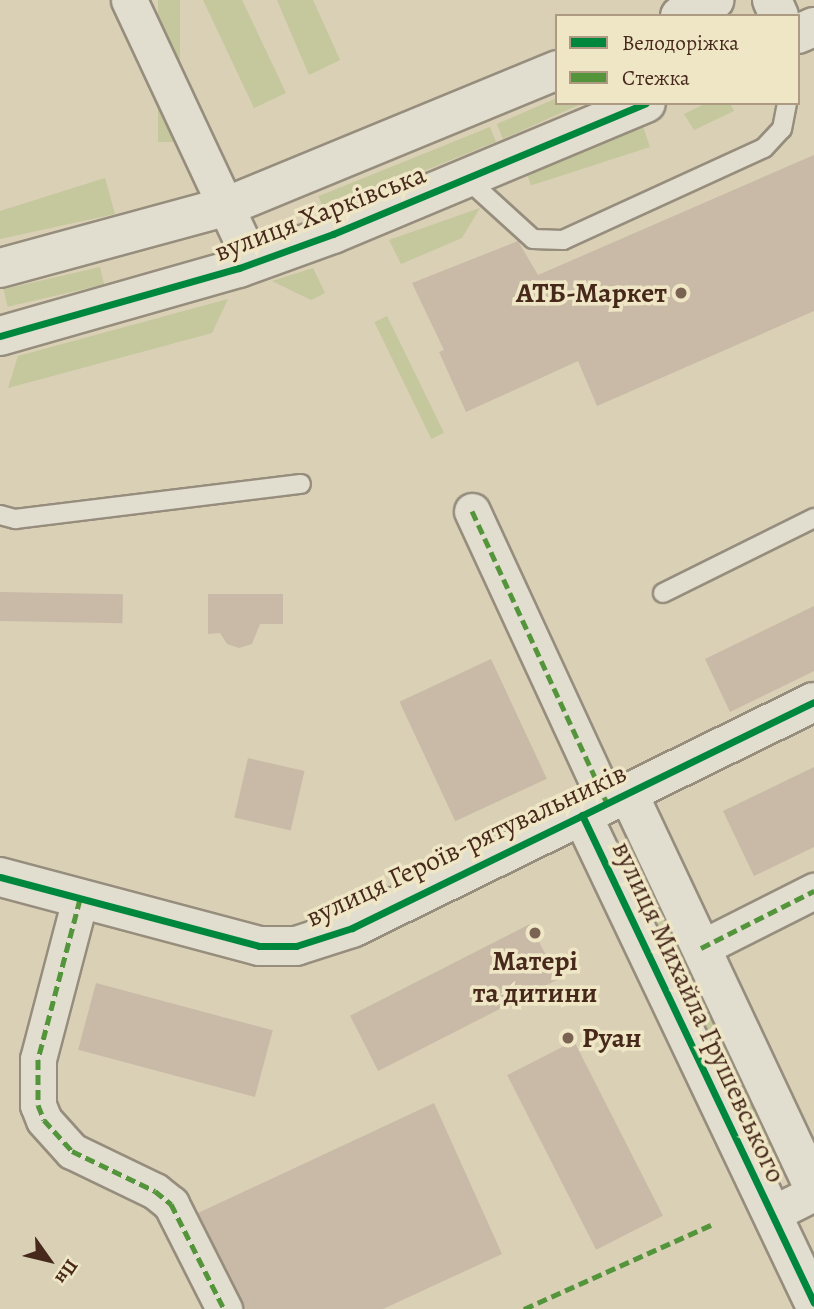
<!DOCTYPE html>
<html>
<head>
<meta charset="utf-8">
<style>
	body { margin:0 }
	#map { position:relative; width:814px; height:1309px; overflow:hidden; background:#d9d0b6; font-family:Alegreya,serif }
	div>[style] { position:absolute }
	[style*='--x'] { left:calc(var(--x)*1px); top:calc(var(--y)*1px); width:calc(var(--w)*1px); rotate:calc(var(--a)*1deg) }
	.green>* { inset:0; background:#c5c79d; transform-origin:0 0 }
	.building>* { inset:0; background:#c9baa7; transform-origin:0 0 }
	.roads { filter:drop-shadow(2px 0 #968d7d) drop-shadow(-2px 0 #968d7d) drop-shadow(0 2px #968d7d) drop-shadow(0 -2px #968d7d) }
	.lane>* { height:18px; margin:-9px; padding:0 9px; transform-origin:9px; border-radius:9px; background:#e1ddcf }
	.street>* { height:35px; margin:-17.5px; padding:0 17.5px; transform-origin:17.5px; border-radius:17.5px; background:#e1ddcf }
	.secondary>* { height:38px; margin:-19px; padding:0 19px; transform-origin:19px; border-radius:19px; background:#e1ddcf }
	.quiet>* { height:5px; margin-top:-2.5px; transform-origin:0; background:repeating-linear-gradient(90deg,#54953c 0 10px,transparent 0 15px) }
	.cycleway>* { height:7px; margin:-3.5px; padding:0 3.5px; transform-origin:3.5px; border-radius:3.5px; background:#00873e }
	.dots>* { width:19px; height:19px; translate:-50% -50%; box-sizing:border-box; border:4px solid #efe6c6; border-radius:50% }
	span { translate:-50% -50%; white-space:nowrap; text-align:center; line-height:1.15; -webkit-text-stroke:7px #efe6c6; paint-order:stroke }
	.street-label { font-size:28px; color:#47291c }
	.poi-label { font-size:28px; color:#47291c; font-weight:700 }
	.right { translate:-100% -50%; text-align:right }
	.left { translate:0 -50%; text-align:left }
	.legend { position:absolute; left:555px; top:14px; width:245px; height:91px; box-sizing:border-box; background:#efe6c6; border:2px solid #ac9a82; margin:0; padding:9px 12px; list-style:none; font-size:21px; color:#47291c }
	.legend li { display:flex; align-items:center; gap:14px; height:35px }
	.legend b { width:35px; border:2px solid #ac9a82 }
	.north { position:absolute; left:14px; top:1225px; width:70px; height:70px; -webkit-text-stroke:5px #efe6c6; paint-order:stroke; rotate:124deg; font-size:19px; font-weight:700; line-height:28px; text-align:center; color:#47291c }
	.north::after { content:''; display:block; margin:auto; width:24px; height:32px; background:#47291c; clip-path:polygon(50% 0,100% 100%,50% 72%,0 100%) }
</style>
</head>
<body>
<div id="map">
	<div class="green">
		<div style="left:158px;top:0;width:22px;height:142px"></div>
		<div style="clip-path:polygon(203px 0,242px 0,286px 93px,254px 108px)"></div>
		<div style="clip-path:polygon(277px 0,313px 0,340px 60px,309px 75px)"></div>
		<div style="clip-path:polygon(557px 98px,557px 103px,583px 103px,503px 139px,497px 124px)"></div>
		<div style="clip-path:polygon(707px 103px,730px 103px,734px 111px,694px 130px,684px 114px)"></div>
		<div style="left:643px;top:126px;width:22px;height:125px;rotate:72deg"></div>
		<div style="left:490px;top:127px;width:16px;height:185px;rotate:68deg"></div>
		<div style="clip-path:polygon(105px 178px,115px 214px,0 239px,0 211px)"></div>
		<div style="clip-path:polygon(480px 208px,462px 238px,401px 264px,389px 240px)"></div>
		<div style="left:100px;top:267px;width:18px;height:99px;rotate:77deg"></div>
		<div style="clip-path:polygon(313px 268px,325px 293px,311px 300px,272px 281px)"></div>
		<div style="clip-path:polygon(228px 299px,212px 333px,8px 388px,18px 356px)"></div>
		<div style="left:387px;top:316px;width:130px;height:14px;rotate:64deg"></div>
		<div style="left:642px;top:856px;width:99px;height:17px;rotate:66deg"></div>
		<div style="left:707px;top:995px;width:164px;height:17px;rotate:65deg"></div>
	</div>
	<div class="building">
		<div style="clip-path:polygon(814px 155px,814px 311px,597px 406px,578px 361px,466px 412px,439px 352px,444px 350px,412px 283px,518px 241px,538px 275px)"></div>
		<div style="left:0;top:592px;width:123px;height:29px;rotate:1deg"></div>
		<div style="clip-path:polygon(208px 594px,283px 594px,283px 624px,260px 624px,252px 644px,239px 648px,227px 644px,220px 633px,208px 634px)"></div>
		<div style="clip-path:polygon(814px 606px,814px 671px,730px 712px,705px 659px)"></div>
		<div style="left:491px;top:659px;width:132px;height:101px;rotate:65deg"></div>
		<div style="left:248px;top:758px;width:58px;height:61px;rotate:13deg"></div>
		<div style="clip-path:polygon(814px 767px,814px 847px,754px 876px,723px 811px)"></div>
		<div style="left:530px;top:924px;width:62px;height:202px;rotate:63deg"></div>
		<div style="left:96px;top:983px;width:183px;height:69px;rotate:15deg"></div>
		<div style="left:574px;top:1041px;width:196px;height:75px;rotate:63deg"></div>
		<div style="clip-path:polygon(434px 1103px,502px 1254px,383px 1309px,245px 1309px,198px 1213px)"></div>
	</div>
	<div class="roads">
		<div class="lane">
			<div style="--x:467;--y:179;--w:89;--a:42.3"></div>
			<div style="--x:533;--y:239;--w:30;--a:2"></div>
			<div style="--x:563;--y:240;--w:221;--a:-24.6"></div>
			<div style="--x:764;--y:148;--w:26;--a:-47"></div>
			<div style="--x:782;--y:129;--w:26;--a:-79"></div>
			<div style="--x:0;--y:515;--w:16;--a:15"></div>
			<div style="--x:15;--y:519;--w:288;--a:-7"></div>
			<div style="--x:663;--y:593;--w:169;--a:-26.4"></div>
		</div>
		<div class="street">
			<div style="--x:129;--y:0;--w:290;--a:64.9"></div>
			<div style="--x:472;--y:511;--w:322;--a:65.2"></div>
			<div style="--x:80;--y:899;--w:165;--a:104.7"></div>
			<div style="--x:38;--y:1059;--w:46;--a:90"></div>
			<div style="--x:38;--y:1105;--w:16;--a:68"></div>
			<div style="--x:44;--y:1120;--w:42;--a:47.9"></div>
			<div style="--x:72;--y:1151;--w:92;--a:25.7"></div>
			<div style="--x:155;--y:1191;--w:21;--a:39"></div>
			<div style="--x:171;--y:1204;--w:118;--a:63.2"></div>
			<div style="--x:701;--y:948;--w:127;--a:-26.8"></div>
			<div style="--x:772;--y:1214;--w:47;--a:-26.6"></div>
		</div>
		<div class="secondary">
			<div style="--x:772;--y:0;--w:17;--a:66"></div>
			<div style="--x:680;--y:16;--w:38;--a:-25"></div>
			<div style="--x:798;--y:34;--w:17;--a:-24"></div>
			<div style="--x:0;--y:268;--w:233;--a:-15.2"></div>
			<div style="--x:225;--y:207;--w:359;--a:-22.4"></div>
			<div style="--x:0;--y:336;--w:248;--a:-15.9"></div>
			<div style="--x:239;--y:268;--w:100;--a:-19.9"></div>
			<div style="--x:333;--y:234;--w:339;--a:-22.7"></div>
			<div style="--x:628;--y:793;--w:437;--a:64.8"></div>
			<div style="--x:582;--y:815;--w:540;--a:64.57"></div>
			<div style="--x:0;--y:877;--w:268;--a:14.9"></div>
			<div style="--x:259;--y:946;--w:37;--a:0"></div>
			<div style="--x:296;--y:946;--w:59;--a:-17.8"></div>
			<div style="--x:352;--y:928;--w:514;--a:-26.07"></div>
		</div>
	</div>
	<div class="quiet">
		<div style="--x:472;--y:511;--w:322;--a:65.2"></div>
		<div style="--x:80;--y:899;--w:165;--a:104.7"></div>
		<div style="--x:38;--y:1059;--w:46;--a:90"></div>
		<div style="--x:38;--y:1105;--w:16;--a:68"></div>
		<div style="--x:44;--y:1120;--w:42;--a:47.9"></div>
		<div style="--x:72;--y:1151;--w:92;--a:25.7"></div>
		<div style="--x:155;--y:1191;--w:21;--a:39"></div>
		<div style="--x:171;--y:1204;--w:118;--a:63.2"></div>
		<div style="--x:701;--y:948;--w:127;--a:-26.8"></div>
		<div style="--x:524;--y:1309;--w:207;--a:-24.2"></div>
	</div>
	<div class="cycleway">
		<div style="--x:0;--y:336;--w:248;--a:-15.9"></div>
		<div style="--x:239;--y:268;--w:100;--a:-19.9"></div>
		<div style="--x:333;--y:234;--w:339;--a:-22.7"></div>
		<div style="--x:582;--y:815;--w:540;--a:64.57"></div>
		<div style="--x:0;--y:877;--w:268;--a:14.9"></div>
		<div style="--x:259;--y:946;--w:37;--a:0"></div>
		<div style="--x:296;--y:946;--w:59;--a:-17.8"></div>
		<div style="--x:352;--y:928;--w:514;--a:-26.07"></div>
	</div>
	<div class="dots">
		<div style="left:681px;top:293px;background:#7a6352"></div>
		<div style="left:535px;top:933px;background:#7a6352"></div>
		<div style="left:568px;top:1038px;background:#7a6352"></div>
	</div>
	<div class="street-label">
		<span style="left:320px;top:213px;rotate:-21deg">вулиця Харківська</span>
		<span style="left:466px;top:845px;rotate:-25deg">вулиця Героїв-рятувальників</span>
		<span style="left:699px;top:1012px;rotate:65deg">вулиця Михайла Грушевського</span>
	</div>
	<div class="poi-label">
		<span class="right" style="left:667px;top:293px">АТБ-Маркет</span>
		<span style="left:535px;top:977px">Матері<br>та дитини</span>
		<span class="left" style="left:582px;top:1038px">Руан</span>
	</div>
	<ul class="legend">
	<li><b style="height:9px;background:#00873e"></b>Велодоріжка</li>
	<li><b style="height:9px;background:#54953c"></b>Стежка</li>
	</ul>
	<div class="north">Пн</div>
</div>
</body>
</html>
